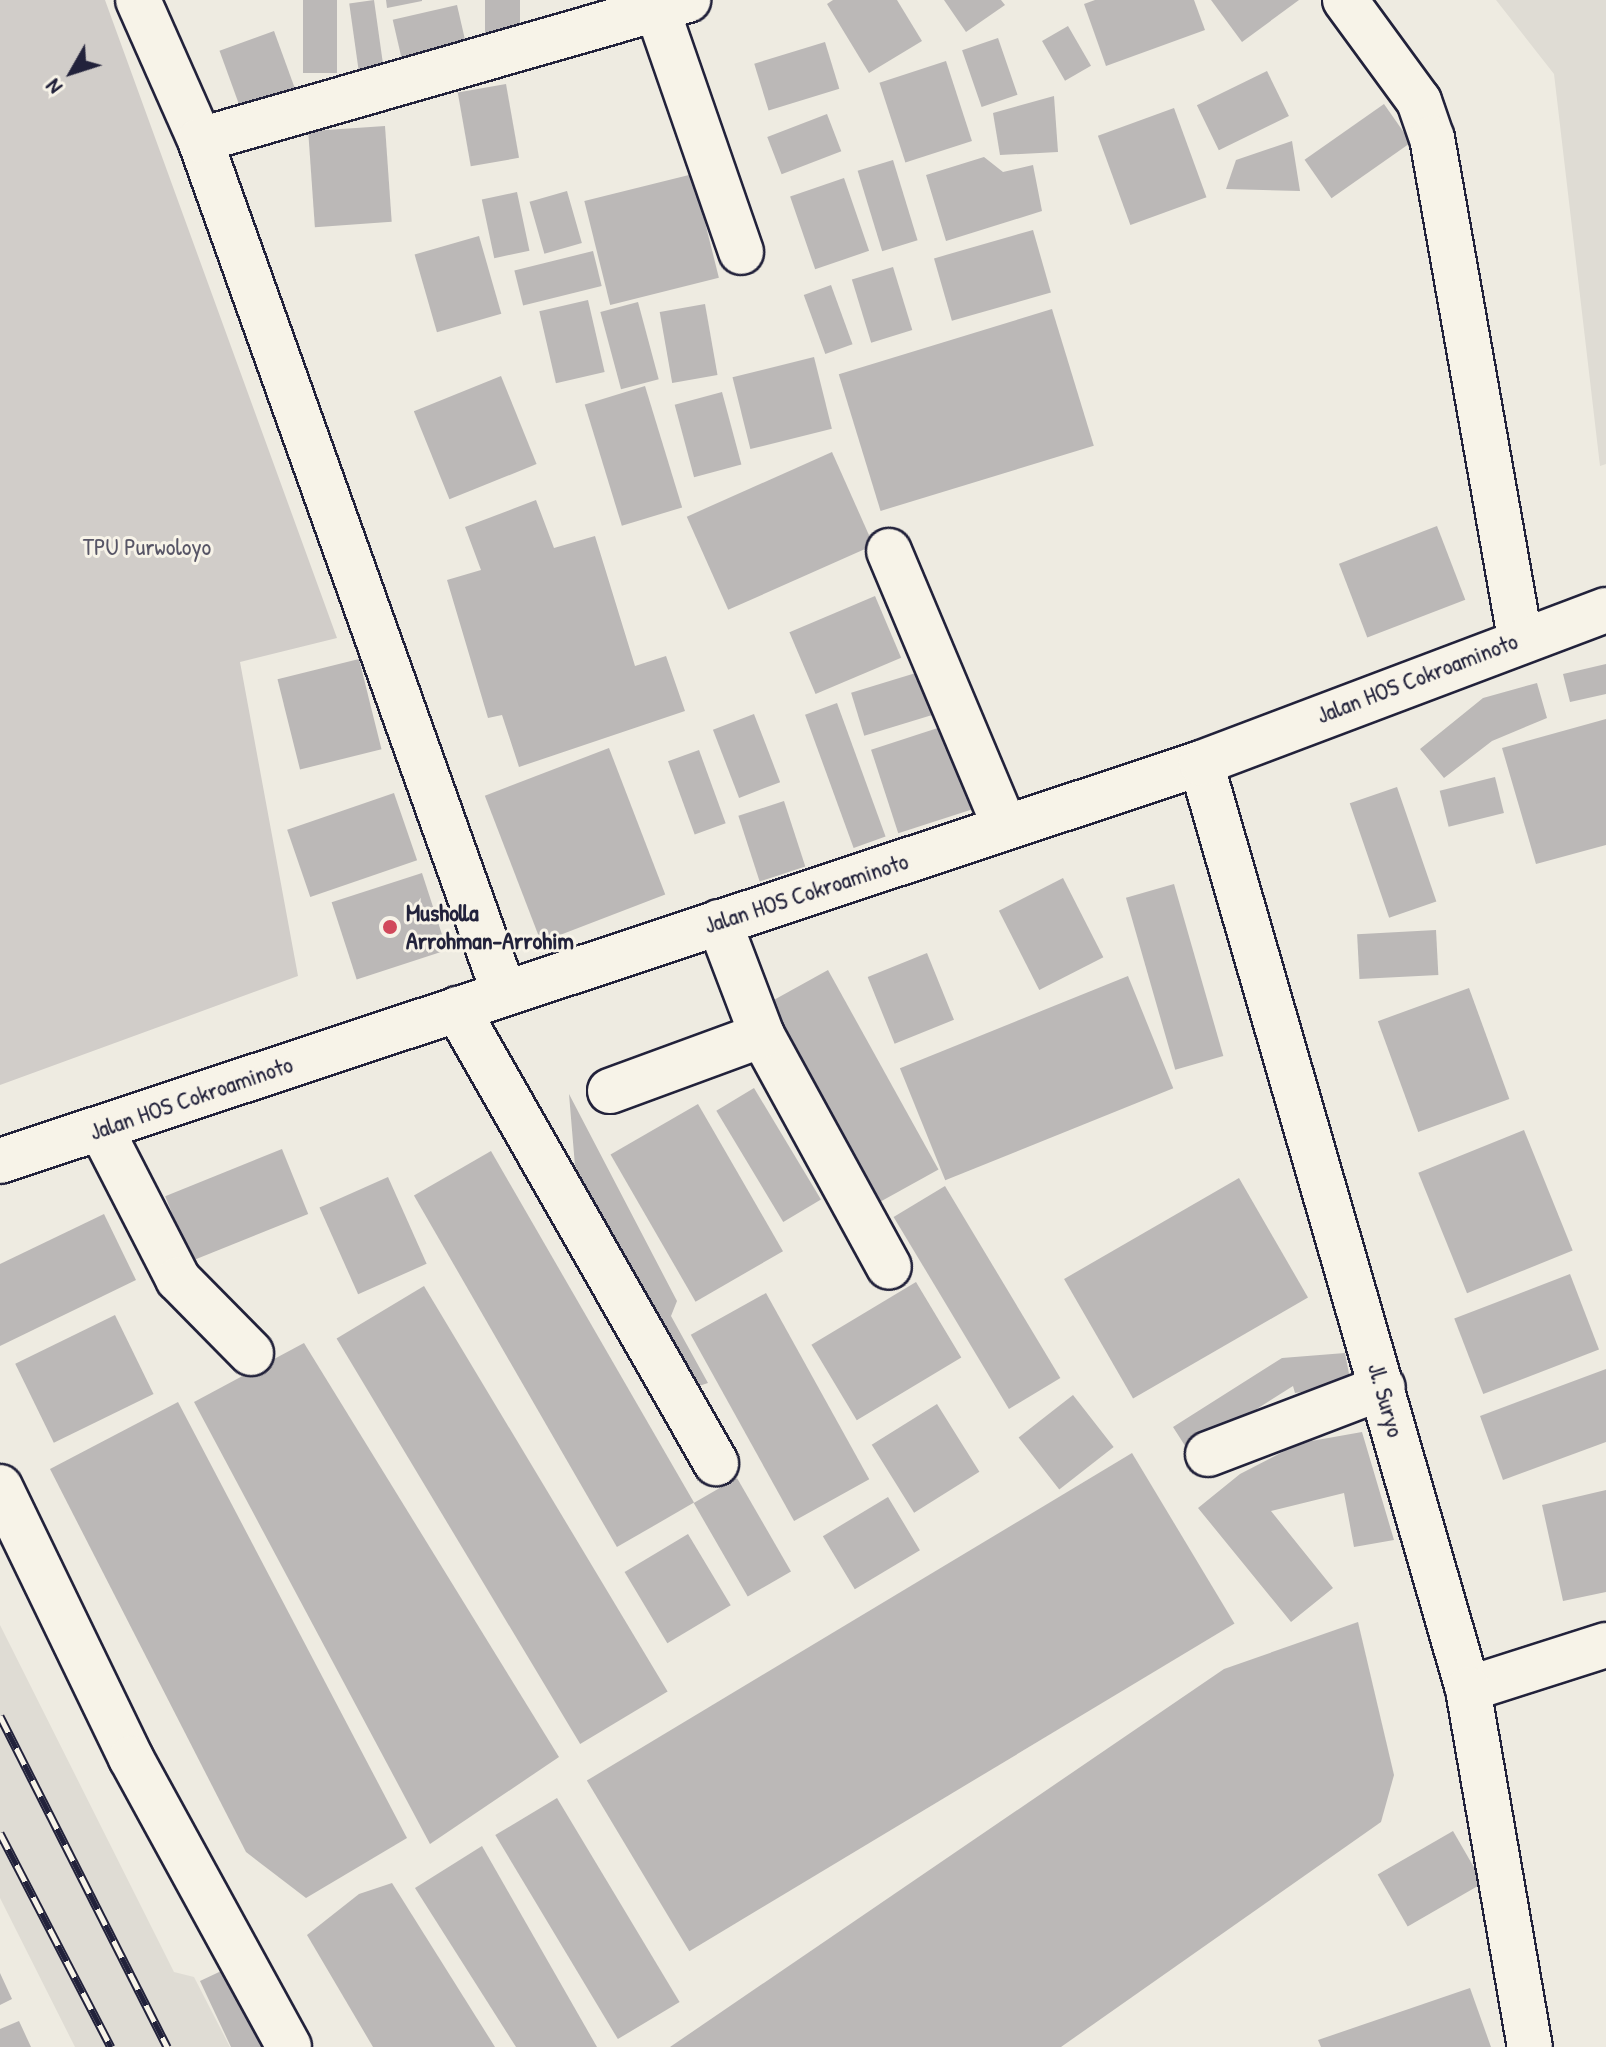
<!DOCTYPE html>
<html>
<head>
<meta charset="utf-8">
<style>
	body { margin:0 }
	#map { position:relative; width:1606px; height:2047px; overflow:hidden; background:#eeebe1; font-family:"Patrick Hand",sans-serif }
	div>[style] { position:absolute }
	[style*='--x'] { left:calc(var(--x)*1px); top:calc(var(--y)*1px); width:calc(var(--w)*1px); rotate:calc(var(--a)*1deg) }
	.built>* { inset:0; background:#dfdcd4 }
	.green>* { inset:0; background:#d1cdc9 }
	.building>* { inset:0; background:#bbb8b7; transform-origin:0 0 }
	.roads { filter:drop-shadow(2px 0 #22223b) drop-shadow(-2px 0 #22223b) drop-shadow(0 2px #22223b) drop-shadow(0 -2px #22223b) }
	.minor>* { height:44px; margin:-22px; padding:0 22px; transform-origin:22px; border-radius:22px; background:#f7f3e8 }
	.major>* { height:44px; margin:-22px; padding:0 22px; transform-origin:22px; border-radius:22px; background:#f7f3e8 }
	.rail>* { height:9px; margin-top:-4.5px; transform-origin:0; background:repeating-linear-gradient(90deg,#f7f3e8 0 18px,#22223b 0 36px); box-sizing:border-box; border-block:2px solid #22223b }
	.dots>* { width:22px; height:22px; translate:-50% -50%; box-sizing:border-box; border:4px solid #f7f3e8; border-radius:50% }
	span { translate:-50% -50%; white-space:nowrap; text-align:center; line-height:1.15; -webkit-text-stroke:6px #f7f3e8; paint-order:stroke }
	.park-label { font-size:24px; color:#575566 }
	.street-label { font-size:24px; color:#22223b }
	.poi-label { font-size:24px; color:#22223b; font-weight:700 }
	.left { translate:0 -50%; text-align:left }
	.north { position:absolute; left:32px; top:32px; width:80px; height:80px; -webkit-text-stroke:6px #f7f3e8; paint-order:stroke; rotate:231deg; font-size:22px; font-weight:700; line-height:32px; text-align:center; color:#22223b }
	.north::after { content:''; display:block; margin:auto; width:28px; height:36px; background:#22223b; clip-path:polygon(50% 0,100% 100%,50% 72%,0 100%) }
</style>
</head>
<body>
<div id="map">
	<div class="built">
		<div style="clip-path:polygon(1496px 0,1606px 0,1606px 464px,1600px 466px,1554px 74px)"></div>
		<div style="clip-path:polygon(0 1625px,174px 1972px,194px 1977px,230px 2047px,75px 2047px,0 1898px)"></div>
	</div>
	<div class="green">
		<div style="clip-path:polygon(0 0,105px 0,337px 638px,240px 662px,298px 976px,0 1085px)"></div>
	</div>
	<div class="building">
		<div style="left:303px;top:0;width:34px;height:73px"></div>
		<div style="left:374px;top:0;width:74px;height:25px;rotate:82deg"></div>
		<div style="clip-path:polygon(386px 0,422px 0,422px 1px,387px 8px)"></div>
		<div style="left:485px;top:0;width:35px;height:42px"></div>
		<div style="clip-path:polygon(833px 0,897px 0,922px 41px,869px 73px,827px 4px)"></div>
		<div style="clip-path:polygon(944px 0,1001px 0,1005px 5px,966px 32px)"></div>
		<div style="clip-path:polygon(1095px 0,1194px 0,1205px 30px,1106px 66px,1084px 4px)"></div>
		<div style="clip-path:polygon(1211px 0,1299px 0,1242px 42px)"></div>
		<div style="left:457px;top:5px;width:39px;height:66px;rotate:77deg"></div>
		<div style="left:1068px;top:26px;width:46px;height:30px;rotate:60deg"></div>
		<div style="left:274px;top:31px;width:71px;height:58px;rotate:70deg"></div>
		<div style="left:998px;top:38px;width:60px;height:38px;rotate:71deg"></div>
		<div style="left:825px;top:42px;width:49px;height:74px;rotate:73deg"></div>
		<div style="left:946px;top:61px;width:84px;height:70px;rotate:72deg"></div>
		<div style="left:1267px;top:71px;width:50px;height:78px;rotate:64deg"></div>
		<div style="left:506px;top:84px;width:75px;height:49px;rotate:80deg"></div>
		<div style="clip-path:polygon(1054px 96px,1058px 152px,1000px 155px,993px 113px)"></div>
		<div style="left:1384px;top:104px;width:47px;height:97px;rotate:55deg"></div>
		<div style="left:1174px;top:108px;width:95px;height:81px;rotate:70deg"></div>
		<div style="left:827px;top:114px;width:40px;height:64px;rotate:69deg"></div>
		<div style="left:385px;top:126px;width:96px;height:77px;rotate:86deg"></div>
		<div style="clip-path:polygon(1292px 141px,1300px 191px,1226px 189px,1236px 160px)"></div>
		<div style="clip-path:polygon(984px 157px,1003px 172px,1033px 165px,1042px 211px,946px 241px,926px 175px)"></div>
		<div style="left:893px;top:160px;width:84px;height:37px;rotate:73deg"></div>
		<div style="left:693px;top:174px;width:107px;height:112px;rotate:76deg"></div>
		<div style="left:844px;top:178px;width:77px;height:57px;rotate:71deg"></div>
		<div style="left:567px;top:191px;width:54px;height:39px;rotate:74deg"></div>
		<div style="left:517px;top:192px;width:60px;height:36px;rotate:78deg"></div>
		<div style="left:1033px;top:230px;width:65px;height:103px;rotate:74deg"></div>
		<div style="left:479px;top:236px;width:81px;height:67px;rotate:74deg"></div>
		<div style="left:593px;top:251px;width:36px;height:81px;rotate:76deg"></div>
		<div style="left:893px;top:267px;width:66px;height:43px;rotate:73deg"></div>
		<div style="left:831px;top:285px;width:63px;height:29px;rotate:70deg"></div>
		<div style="left:588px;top:300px;width:74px;height:50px;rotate:77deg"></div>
		<div style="left:638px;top:302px;width:80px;height:39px;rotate:75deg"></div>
		<div style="left:705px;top:304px;width:72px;height:46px;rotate:80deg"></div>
		<div style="left:1052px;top:309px;width:143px;height:223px;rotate:73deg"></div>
		<div style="left:814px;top:357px;width:74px;height:84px;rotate:76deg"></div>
		<div style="left:501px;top:376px;width:95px;height:94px;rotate:68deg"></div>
		<div style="left:645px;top:386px;width:127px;height:63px;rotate:73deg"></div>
		<div style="left:722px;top:392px;width:75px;height:49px;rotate:75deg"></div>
		<div style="left:832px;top:452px;width:102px;height:159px;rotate:66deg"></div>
		<div style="clip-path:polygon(536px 500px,554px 548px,595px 536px,635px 666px,666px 656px,685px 711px,519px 767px,502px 715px,488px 718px,447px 580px,481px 570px,465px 527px)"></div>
		<div style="left:1437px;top:526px;width:79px;height:105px;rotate:69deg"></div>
		<div style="left:875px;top:596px;width:67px;height:93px;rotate:67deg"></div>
		<div style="left:359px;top:659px;width:93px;height:84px;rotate:76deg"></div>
		<div style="clip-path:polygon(1606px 664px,1606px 694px,1570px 702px,1563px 674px)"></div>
		<div style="left:919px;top:672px;width:45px;height:71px;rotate:73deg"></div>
		<div style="clip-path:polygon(1537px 683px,1547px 718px,1492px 741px,1444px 778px,1420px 749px,1483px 698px)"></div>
		<div style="left:837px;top:703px;width:142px;height:34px;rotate:70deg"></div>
		<div style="left:754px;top:714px;width:73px;height:44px;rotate:69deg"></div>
		<div style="clip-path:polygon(1606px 719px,1606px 845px,1536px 864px,1502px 748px)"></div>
		<div style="left:950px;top:724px;width:88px;height:83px;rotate:72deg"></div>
		<div style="left:609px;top:748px;width:157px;height:133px;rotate:69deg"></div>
		<div style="left:699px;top:750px;width:78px;height:33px;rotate:70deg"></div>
		<div style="left:1495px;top:777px;width:37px;height:57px;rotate:76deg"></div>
		<div style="left:1397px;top:787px;width:121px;height:50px;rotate:71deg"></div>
		<div style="left:394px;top:793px;width:71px;height:113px;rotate:71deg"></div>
		<div style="left:784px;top:801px;width:69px;height:48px;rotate:72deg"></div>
		<div style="left:422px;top:873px;width:81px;height:95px;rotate:72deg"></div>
		<div style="left:1063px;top:878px;width:89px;height:72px;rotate:63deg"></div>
		<div style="left:1174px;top:884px;width:179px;height:50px;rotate:74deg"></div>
		<div style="left:1436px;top:930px;width:45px;height:79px;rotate:87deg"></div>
		<div style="left:927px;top:953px;width:72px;height:64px;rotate:68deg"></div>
		<div style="left:828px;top:970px;width:228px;height:77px;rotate:61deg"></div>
		<div style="left:1128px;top:976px;width:121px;height:246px;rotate:68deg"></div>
		<div style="left:1469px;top:988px;width:118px;height:97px;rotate:70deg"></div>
		<div style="left:754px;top:1088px;width:130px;height:44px;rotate:59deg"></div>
		<div style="clip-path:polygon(569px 1094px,677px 1301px,671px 1316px,708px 1383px,696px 1387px,575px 1166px)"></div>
		<div style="left:698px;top:1104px;width:170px;height:101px;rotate:60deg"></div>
		<div style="left:1524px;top:1130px;width:130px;height:114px;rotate:68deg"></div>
		<div style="left:282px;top:1149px;width:70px;height:126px;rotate:68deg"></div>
		<div style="left:491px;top:1151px;width:406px;height:89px;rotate:60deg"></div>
		<div style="left:388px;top:1177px;width:95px;height:75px;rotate:66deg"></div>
		<div style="left:1239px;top:1178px;width:138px;height:202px;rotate:60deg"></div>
		<div style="left:945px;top:1186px;width:224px;height:60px;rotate:59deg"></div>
		<div style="clip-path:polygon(104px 1214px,136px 1280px,0 1346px,0 1264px)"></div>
		<div style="left:1570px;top:1274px;width:81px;height:124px;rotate:69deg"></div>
		<div style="left:916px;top:1282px;width:88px;height:122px;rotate:59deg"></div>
		<div style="left:424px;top:1286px;width:473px;height:102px;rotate:59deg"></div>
		<div style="left:766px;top:1293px;width:213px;height:86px;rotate:61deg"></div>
		<div style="left:115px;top:1315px;width:88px;height:111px;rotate:64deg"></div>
		<div style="clip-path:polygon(304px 1343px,559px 1757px,430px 1844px,194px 1402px)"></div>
		<div style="clip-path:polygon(1345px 1353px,1351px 1384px,1295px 1393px,1293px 1386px,1189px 1452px,1173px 1427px,1282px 1358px)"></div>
		<div style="clip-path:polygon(1606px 1369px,1606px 1442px,1503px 1480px,1480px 1416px)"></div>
		<div style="left:1073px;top:1395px;width:66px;height:69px;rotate:52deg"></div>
		<div style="clip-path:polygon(178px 1402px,407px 1838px,306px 1898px,246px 1852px,50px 1469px)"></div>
		<div style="left:937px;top:1404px;width:80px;height:77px;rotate:58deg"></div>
		<div style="clip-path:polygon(1362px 1432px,1394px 1540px,1354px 1547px,1344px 1493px,1271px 1511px,1333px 1588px,1291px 1622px,1198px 1508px,1240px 1474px,1300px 1443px)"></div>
		<div style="left:1132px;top:1453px;width:199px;height:636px;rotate:59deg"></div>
		<div style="left:737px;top:1478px;width:108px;height:50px;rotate:60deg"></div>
		<div style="clip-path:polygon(1606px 1490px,1606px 1592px,1563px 1601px,1542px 1505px)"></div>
		<div style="left:888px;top:1497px;width:62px;height:76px;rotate:59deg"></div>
		<div style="left:688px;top:1534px;width:83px;height:74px;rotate:59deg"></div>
		<div style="clip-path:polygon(1358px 1622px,1394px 1775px,1381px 1822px,1061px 2047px,670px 2047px,1224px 1669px)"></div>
		<div style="left:557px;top:1798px;width:238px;height:72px;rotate:59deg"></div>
		<div style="left:1453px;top:1831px;width:60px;height:87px;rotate:60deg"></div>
		<div style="clip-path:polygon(482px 1846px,597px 2047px,516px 2047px,415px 1888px)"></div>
		<div style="clip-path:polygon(392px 1883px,495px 2047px,373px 2047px,307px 1935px,359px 1894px)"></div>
		<div style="clip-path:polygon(234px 1965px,273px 2047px,231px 2047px,200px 1981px)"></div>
		<div style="clip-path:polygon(0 1973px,12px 1999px,0 2005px)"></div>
		<div style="clip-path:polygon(1470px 1988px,1491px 2047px,1321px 2047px,1318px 2040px)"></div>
		<div style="clip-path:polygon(19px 2021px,31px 2047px,0 2047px,0 2029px)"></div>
	</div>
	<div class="roads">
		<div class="minor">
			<div style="--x:138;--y:0;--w:153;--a:66.1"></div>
			<div style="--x:200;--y:140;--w:906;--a:70.38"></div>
			<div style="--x:1345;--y:0;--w:125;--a:53.8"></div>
			<div style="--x:1419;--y:101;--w:39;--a:71"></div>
			<div style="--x:1432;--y:138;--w:508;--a:80.02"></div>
			<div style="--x:657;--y:9;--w:257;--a:70.9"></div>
			<div style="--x:200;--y:140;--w:508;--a:-16.01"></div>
			<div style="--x:889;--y:551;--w:299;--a:67.2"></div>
			<div style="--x:457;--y:1009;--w:523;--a:60.3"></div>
			<div style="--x:762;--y:1035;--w:264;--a:61.3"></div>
			<div style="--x:610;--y:1091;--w:162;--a:-20.2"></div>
			<div style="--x:762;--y:1035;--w:121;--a:-110.8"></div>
			<div style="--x:101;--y:1129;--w:169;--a:62.8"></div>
			<div style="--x:178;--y:1279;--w:104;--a:45.4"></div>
			<div style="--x:1208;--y:1454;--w:187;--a:-20.9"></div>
			<div style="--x:0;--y:1487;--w:301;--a:64.2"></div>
			<div style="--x:131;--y:1758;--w:329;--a:61.3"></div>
			<div style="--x:1468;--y:1689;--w:145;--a:-17.7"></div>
		</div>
		<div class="major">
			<div style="--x:1201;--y:763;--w:964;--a:73.92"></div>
			<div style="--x:1468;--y:1689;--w:363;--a:80.2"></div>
			<div style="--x:0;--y:1161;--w:1265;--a:-18.33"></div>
			<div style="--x:1201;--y:763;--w:433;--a:-20.7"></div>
		</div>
	</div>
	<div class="rail">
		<div style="--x:0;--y:1716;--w:371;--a:63.2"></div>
		<div style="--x:0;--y:1833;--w:241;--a:62.6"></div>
	</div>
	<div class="dots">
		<div style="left:390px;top:927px;background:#d1495b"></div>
	</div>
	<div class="park-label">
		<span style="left:147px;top:547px">TPU Purwoloyo</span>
	</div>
	<div class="street-label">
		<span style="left:1417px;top:678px;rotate:-21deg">Jalan HOS Cokroaminoto</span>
		<span style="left:806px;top:893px;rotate:-18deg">Jalan HOS Cokroaminoto</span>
		<span style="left:191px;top:1098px;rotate:-19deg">Jalan HOS Cokroaminoto</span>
		<span style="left:1386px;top:1400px;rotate:74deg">Jl. Suryo</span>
	</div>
	<div class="poi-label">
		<span class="left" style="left:406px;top:927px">Musholla<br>Arrohman-Arrohim</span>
	</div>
	<div class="north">N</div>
</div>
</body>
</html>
